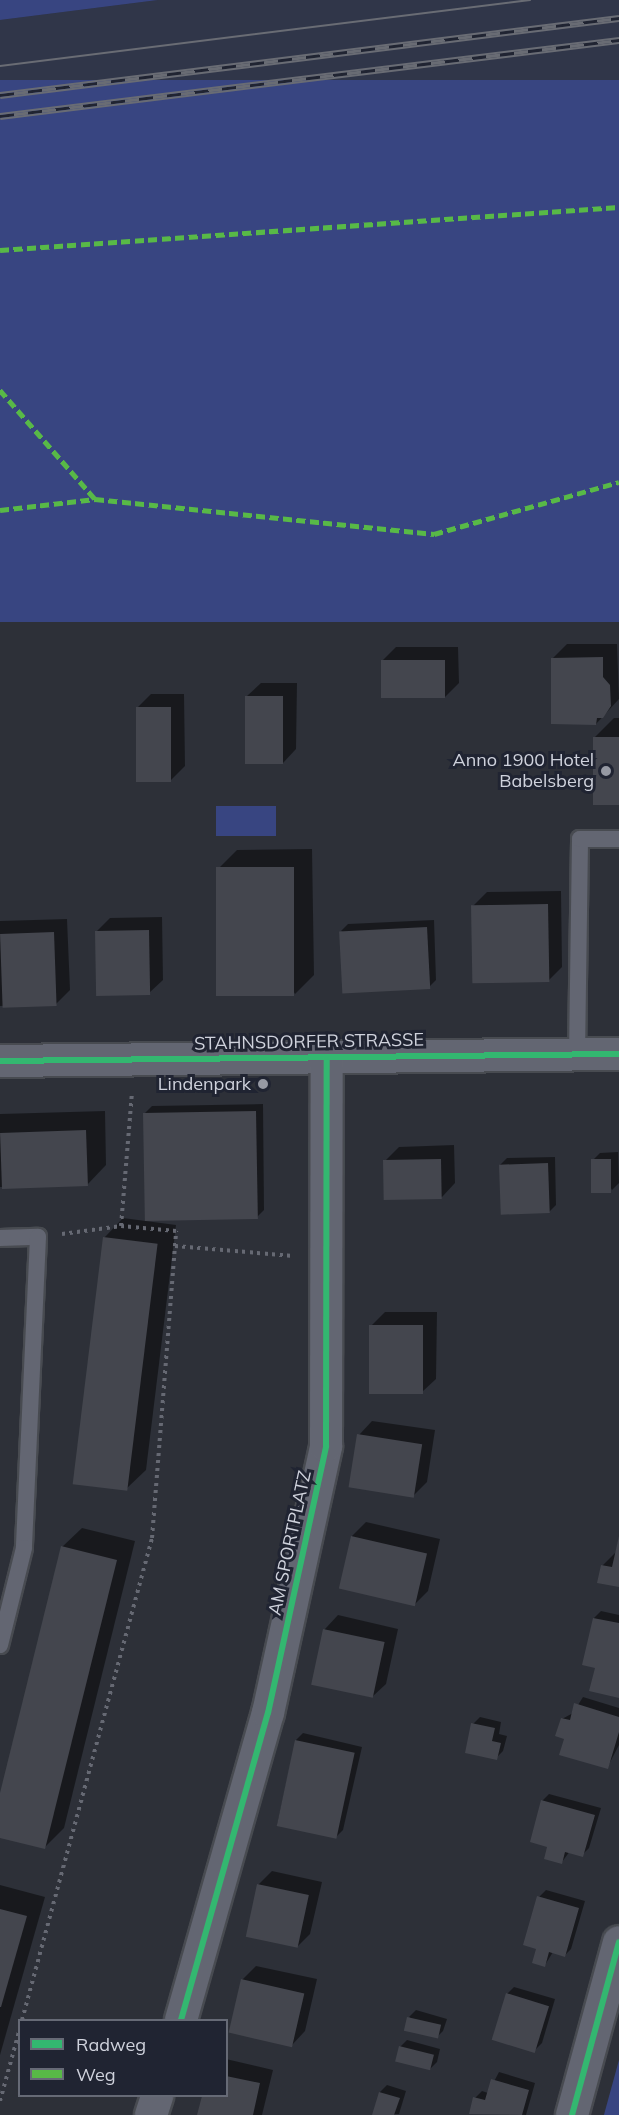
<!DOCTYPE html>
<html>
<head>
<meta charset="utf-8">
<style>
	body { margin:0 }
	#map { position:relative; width:619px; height:2115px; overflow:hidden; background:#2d3038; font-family:Mulish,sans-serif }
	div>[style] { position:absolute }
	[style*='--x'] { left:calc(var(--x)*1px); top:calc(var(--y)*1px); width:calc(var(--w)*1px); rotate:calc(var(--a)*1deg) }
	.built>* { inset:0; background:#303649 }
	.green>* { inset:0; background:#384581; transform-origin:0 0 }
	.shadow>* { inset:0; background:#0007 }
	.building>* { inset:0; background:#44464e; transform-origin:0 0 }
	.path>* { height:4px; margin-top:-2px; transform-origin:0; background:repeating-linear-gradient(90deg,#666973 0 3px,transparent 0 7.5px) }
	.roads { filter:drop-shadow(2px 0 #484b51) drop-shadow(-2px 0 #484b51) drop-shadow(0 2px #484b51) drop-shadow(0 -2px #484b51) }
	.lane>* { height:16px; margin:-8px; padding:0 8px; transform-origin:8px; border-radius:8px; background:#636672 }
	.street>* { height:32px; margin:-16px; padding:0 16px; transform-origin:16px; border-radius:16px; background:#636672 }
	.tram>* { height:1.5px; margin:-0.75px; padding:0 0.75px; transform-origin:0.75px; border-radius:0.75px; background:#696c74 }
	.rail>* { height:7px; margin-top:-3.5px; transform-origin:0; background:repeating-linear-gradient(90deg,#202432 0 14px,#696c74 0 28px); box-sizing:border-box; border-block:2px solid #696c74 }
	.quiet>* { height:4.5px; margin-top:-2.25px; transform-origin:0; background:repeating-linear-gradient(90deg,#58b947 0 9px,transparent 0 13.5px) }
	.cycleway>* { height:6px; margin:-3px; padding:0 3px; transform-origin:3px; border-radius:3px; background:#33b770 }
	.dots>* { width:16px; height:16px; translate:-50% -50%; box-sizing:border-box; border:3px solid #202432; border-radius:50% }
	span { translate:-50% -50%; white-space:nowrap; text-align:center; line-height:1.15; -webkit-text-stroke:6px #202432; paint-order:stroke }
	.poi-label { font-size:18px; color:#cfd2dc }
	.right { translate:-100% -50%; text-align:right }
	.street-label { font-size:18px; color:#cfd2dc }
	.legend { position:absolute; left:18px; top:2019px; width:210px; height:78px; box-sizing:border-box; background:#202432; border:2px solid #666a76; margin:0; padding:8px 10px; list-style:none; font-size:18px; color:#cfd2dc }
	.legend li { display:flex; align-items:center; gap:12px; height:30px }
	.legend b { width:30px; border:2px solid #666a76 }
</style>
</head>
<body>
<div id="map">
	<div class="built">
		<div style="clip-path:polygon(158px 0,619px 0,619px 80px,0 150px,0 20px)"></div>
	</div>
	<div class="green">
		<div style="clip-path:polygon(0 0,158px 0,0 20px)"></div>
		<div style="left:619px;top:80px;width:542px;height:623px;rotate:90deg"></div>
		<div style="left:276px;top:806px;width:30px;height:60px;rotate:90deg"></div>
		<div style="clip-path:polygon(619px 2060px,619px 2115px,604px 2115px,605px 2111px)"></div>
	</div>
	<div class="shadow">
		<div style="clip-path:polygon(567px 644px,617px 644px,619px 699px,596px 724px,553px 658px)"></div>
		<div style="clip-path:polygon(396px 647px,458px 647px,459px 683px,445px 697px,382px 661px)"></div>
		<div style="clip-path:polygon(261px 683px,297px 683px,296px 749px,283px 763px,247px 696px)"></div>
		<div style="clip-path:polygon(151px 694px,184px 694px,185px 766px,171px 780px,137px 708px)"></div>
		<div style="clip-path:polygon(614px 718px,619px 718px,619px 803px,595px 737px)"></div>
		<div style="clip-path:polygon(312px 849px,314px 975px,295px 994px,218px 869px,237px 850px)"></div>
		<div style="clip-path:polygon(561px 891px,562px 967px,548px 981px,473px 906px,487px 892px)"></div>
		<div style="clip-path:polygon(162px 917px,163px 980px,149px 993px,96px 932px,110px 918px)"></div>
		<div style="clip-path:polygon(67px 919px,70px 990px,56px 1004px,0 1006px,0 921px)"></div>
		<div style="clip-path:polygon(434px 920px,436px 980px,429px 987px,341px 931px,348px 924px)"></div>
		<div style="clip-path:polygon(263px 1104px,264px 1210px,257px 1217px,145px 1113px,152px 1106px)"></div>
		<div style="clip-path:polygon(105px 1111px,106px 1165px,87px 1185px,0 1187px,0 1114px)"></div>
		<div style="clip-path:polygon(454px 1145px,455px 1183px,442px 1197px,385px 1161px,399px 1147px)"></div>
		<div style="clip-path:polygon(618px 1152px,619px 1183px,612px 1190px,593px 1160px,600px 1153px)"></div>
		<div style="clip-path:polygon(555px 1157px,556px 1205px,549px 1212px,500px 1165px,507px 1158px)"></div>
		<div style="clip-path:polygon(123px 1218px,176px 1225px,146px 1470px,126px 1489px,104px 1238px)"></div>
		<div style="clip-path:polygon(385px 1312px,437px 1312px,436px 1379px,422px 1392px,371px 1326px)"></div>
		<div style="clip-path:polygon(372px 1421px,435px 1430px,427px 1482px,413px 1496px,359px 1435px)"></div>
		<div style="clip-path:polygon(366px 1522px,440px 1539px,428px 1591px,414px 1605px,341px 1588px,352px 1536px)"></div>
		<div style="clip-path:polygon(82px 1528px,135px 1541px,64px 1828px,45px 1847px,0 1837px,0 1800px,62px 1547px)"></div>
		<div style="clip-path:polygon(619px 1538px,619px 1586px,602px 1566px,616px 1552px)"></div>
		<div style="clip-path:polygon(601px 1611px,619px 1615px,619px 1697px,596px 1667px,594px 1618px)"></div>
		<div style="clip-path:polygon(338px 1615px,398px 1629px,386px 1684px,372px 1697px,312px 1684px,325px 1629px)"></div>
		<div style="clip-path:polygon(583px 1697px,619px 1708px,619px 1745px,607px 1768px,562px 1719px,573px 1713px)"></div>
		<div style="clip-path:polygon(480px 1717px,501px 1722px,499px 1734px,507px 1736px,503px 1751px,496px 1758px,473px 1724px)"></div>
		<div style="clip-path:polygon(303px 1733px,362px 1747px,343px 1830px,336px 1837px,277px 1825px,296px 1740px)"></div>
		<div style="clip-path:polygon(549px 1794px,601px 1808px,589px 1848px,582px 1855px,570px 1851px,562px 1862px,549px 1846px,542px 1801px)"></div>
		<div style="clip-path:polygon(272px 1871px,322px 1882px,310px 1934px,297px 1947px,258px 1885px)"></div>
		<div style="clip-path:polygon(0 1885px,45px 1897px,0 2055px)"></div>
		<div style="clip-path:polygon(546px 1890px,585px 1901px,571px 1949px,564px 1956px,553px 1952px,545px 1965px,538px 1948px,539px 1897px)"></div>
		<div style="clip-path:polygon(256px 1966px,317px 1979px,305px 2031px,292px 2045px,242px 1980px)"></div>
		<div style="clip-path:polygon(514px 1987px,555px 1999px,542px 2043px,535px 2050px,507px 1994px)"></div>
		<div style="clip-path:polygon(416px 2010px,447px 2019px,443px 2031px,436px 2038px,409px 2017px)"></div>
		<div style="clip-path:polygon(407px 2040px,440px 2049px,437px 2062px,430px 2069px,400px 2047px)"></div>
		<div style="clip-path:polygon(226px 2059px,273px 2070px,262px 2115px,199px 2115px,203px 2096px,226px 2096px)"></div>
		<div style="clip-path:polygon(499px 2072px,535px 2083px,526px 2115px,471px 2112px,475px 2098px,482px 2091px,488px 2093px)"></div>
		<div style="clip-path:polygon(387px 2085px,406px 2091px,399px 2114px,373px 2115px,380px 2092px)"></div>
	</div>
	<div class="building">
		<div style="clip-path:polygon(603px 657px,603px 677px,610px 685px,611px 706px,603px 718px,597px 718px,596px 725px,551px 724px,551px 658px)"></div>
		<div style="left:381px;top:660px;width:64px;height:38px"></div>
		<div style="left:245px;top:696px;width:38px;height:68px"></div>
		<div style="left:136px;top:707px;width:35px;height:75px"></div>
		<div style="left:593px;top:737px;width:26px;height:68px"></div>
		<div style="left:294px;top:867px;width:129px;height:78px;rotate:90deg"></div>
		<div style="left:548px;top:904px;width:78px;height:77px;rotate:89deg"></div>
		<div style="left:427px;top:927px;width:62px;height:88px;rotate:87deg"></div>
		<div style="left:149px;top:930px;width:65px;height:54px;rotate:89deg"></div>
		<div style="left:54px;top:932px;width:74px;height:54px;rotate:88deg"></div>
		<div style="left:256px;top:1111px;width:108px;height:113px;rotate:89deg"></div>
		<div style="left:86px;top:1130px;width:56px;height:86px;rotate:88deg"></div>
		<div style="left:441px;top:1159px;width:40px;height:58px;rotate:89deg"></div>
		<div style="left:591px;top:1159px;width:20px;height:34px"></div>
		<div style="left:548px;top:1163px;width:50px;height:49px;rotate:88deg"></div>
		<div style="left:103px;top:1237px;width:55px;height:249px;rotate:7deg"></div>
		<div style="left:369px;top:1325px;width:54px;height:69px"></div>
		<div style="left:357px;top:1434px;width:66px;height:54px;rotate:9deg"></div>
		<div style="left:351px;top:1536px;width:78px;height:54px;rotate:13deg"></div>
		<div style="clip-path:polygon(619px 1536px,619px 1587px,597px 1583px,601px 1565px,612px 1567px)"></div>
		<div style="clip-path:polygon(61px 1546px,117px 1560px,45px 1849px,0 1838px,0 1793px)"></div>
		<div style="clip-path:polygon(593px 1618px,619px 1623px,619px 1698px,589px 1691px,595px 1668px,582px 1665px)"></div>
		<div style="left:323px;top:1629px;width:63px;height:57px;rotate:12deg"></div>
		<div style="clip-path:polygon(574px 1703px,619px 1717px,619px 1732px,608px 1769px,559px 1755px,564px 1739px,555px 1736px,561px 1718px,570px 1720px)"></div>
		<div style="clip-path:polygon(471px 1723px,495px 1728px,492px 1741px,501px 1743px,497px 1760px,465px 1753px)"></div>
		<div style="left:295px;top:1740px;width:61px;height:88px;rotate:12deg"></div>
		<div style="clip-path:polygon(541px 1800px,595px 1815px,583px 1857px,565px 1852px,562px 1864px,544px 1859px,547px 1847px,530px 1842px)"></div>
		<div style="left:257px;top:1884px;width:53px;height:54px;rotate:12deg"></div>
		<div style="clip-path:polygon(537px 1896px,579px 1908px,565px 1957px,549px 1952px,545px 1967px,532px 1963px,536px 1949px,523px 1945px)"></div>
		<div style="clip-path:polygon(0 1909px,27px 1916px,1px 2007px,0 2007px)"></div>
		<div style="left:241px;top:1979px;width:65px;height:55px;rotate:13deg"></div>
		<div style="left:506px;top:1993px;width:45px;height:49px;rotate:17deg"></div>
		<div style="left:407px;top:2017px;width:35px;height:14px;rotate:13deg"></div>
		<div style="left:399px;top:2046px;width:36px;height:16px;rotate:14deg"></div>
		<div style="clip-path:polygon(226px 2076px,260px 2083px,253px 2115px,197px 2115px,202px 2096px,226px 2096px)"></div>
		<div style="clip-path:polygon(491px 2079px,529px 2090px,522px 2115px,469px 2114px,473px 2097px,485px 2100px)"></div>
		<div style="clip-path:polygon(379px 2092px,400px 2098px,394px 2115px,372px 2115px)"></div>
	</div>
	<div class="path">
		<div style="--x:62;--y:1234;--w:60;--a:-7.7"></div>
		<div style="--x:121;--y:1226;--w:134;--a:-85.3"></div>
		<div style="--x:175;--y:1246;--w:119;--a:4.8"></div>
		<div style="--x:22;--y:2020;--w:499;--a:-74.9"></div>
		<div style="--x:152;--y:1538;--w:308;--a:-85.5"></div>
		<div style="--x:176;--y:1231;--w:55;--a:-174.8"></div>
		<div style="--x:0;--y:2101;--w:76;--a:-74.7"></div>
	</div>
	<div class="roads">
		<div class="lane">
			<div style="--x:577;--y:1055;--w:216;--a:-89.2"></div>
			<div style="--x:580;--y:839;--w:39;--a:0"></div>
			<div style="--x:0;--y:1238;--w:38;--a:-2"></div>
			<div style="--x:38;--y:1237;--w:311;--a:92.6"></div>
			<div style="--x:24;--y:1548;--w:100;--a:103.9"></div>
		</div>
		<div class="street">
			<div style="--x:0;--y:1061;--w:619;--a:-0.65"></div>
			<div style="--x:181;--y:2020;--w:319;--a:-74.2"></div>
			<div style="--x:268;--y:1713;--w:273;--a:-77.7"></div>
			<div style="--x:326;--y:1446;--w:389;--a:-89.9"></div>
			<div style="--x:151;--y:2115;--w:20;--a:-72"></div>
			<div style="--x:572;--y:2115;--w:179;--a:-74.8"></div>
		</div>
	</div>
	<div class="tram">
		<div style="--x:0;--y:66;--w:534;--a:-7.1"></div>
	</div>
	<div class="rail">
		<div style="--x:0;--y:95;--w:624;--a:-7.09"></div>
		<div style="--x:0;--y:116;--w:624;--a:-7"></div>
	</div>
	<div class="quiet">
		<div style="--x:0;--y:250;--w:620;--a:-3.97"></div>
		<div style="--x:0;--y:390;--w:145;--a:48.9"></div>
		<div style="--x:0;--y:510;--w:96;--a:-6.6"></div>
		<div style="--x:95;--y:499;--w:341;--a:5.9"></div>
		<div style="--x:434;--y:534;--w:192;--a:-15.7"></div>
	</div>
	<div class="cycleway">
		<div style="--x:0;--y:1061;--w:619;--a:-0.65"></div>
		<div style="--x:181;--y:2020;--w:319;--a:-74.2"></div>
		<div style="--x:268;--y:1713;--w:273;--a:-77.7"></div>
		<div style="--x:326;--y:1446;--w:389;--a:-89.9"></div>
		<div style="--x:572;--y:2115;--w:179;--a:-74.8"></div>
	</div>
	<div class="dots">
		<div style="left:606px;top:771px;background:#9699a3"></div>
		<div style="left:263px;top:1084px;background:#9699a3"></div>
	</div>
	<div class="poi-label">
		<span class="right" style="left:594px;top:771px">Anno 1900 Hotel<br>Babelsberg</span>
		<span class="right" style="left:251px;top:1084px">Lindenpark</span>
	</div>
	<div class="street-label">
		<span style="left:309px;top:1042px;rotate:-1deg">STAHNSDORFER STRASSE</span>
		<span style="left:290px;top:1543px;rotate:-78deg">AM SPORTPLATZ</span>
	</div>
	<ul class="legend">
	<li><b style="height:8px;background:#33b770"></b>Radweg</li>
	<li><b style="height:8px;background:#58b947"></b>Weg</li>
	</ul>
</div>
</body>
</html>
